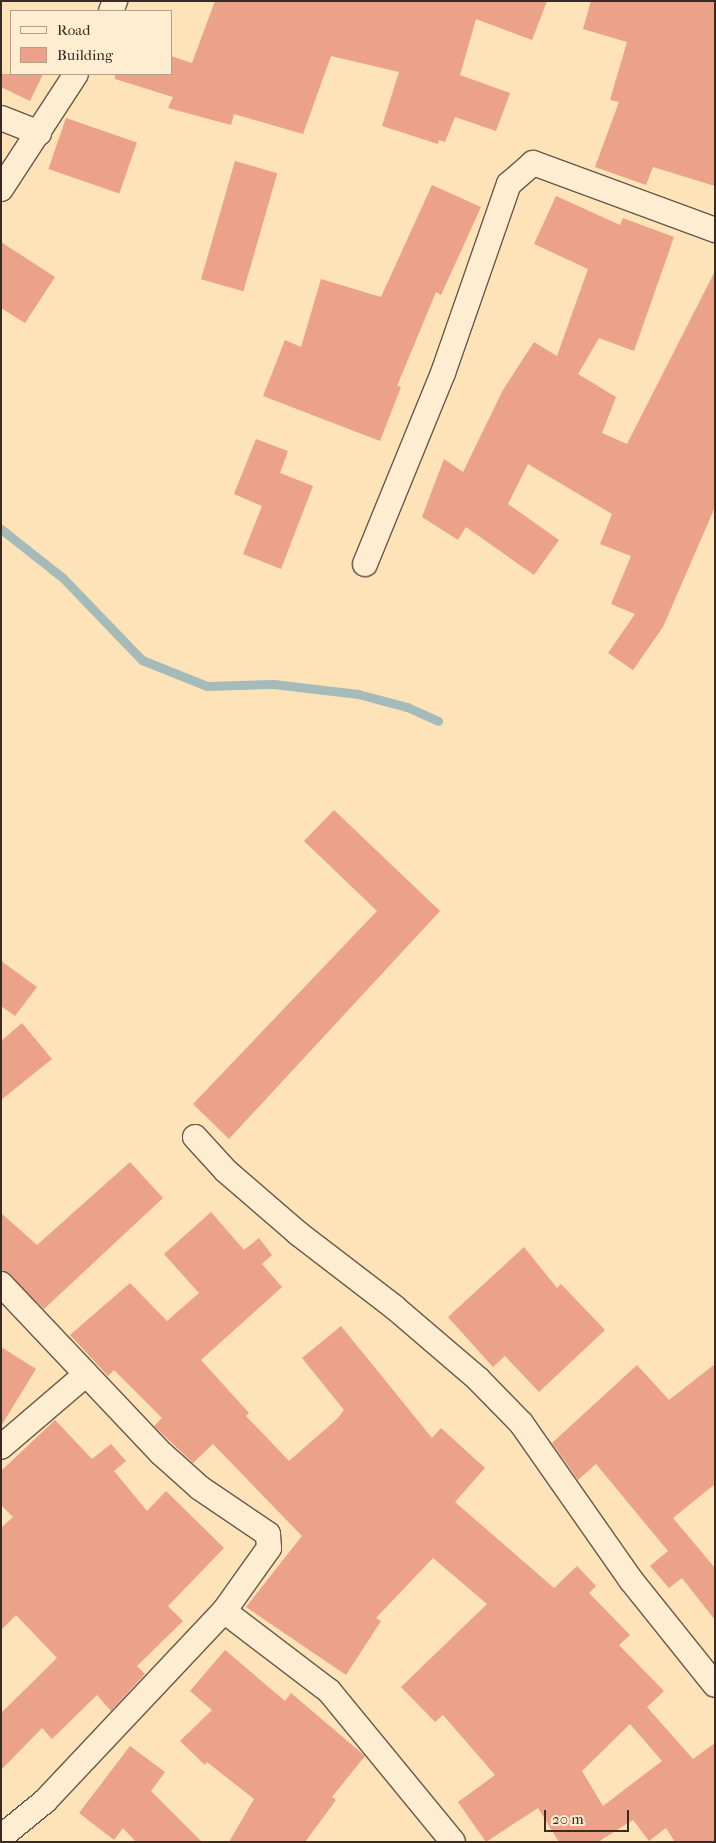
<!DOCTYPE html>
<html>
<head>
<meta charset="utf-8">
<style>
	body { margin:0 }
	#map { position:relative; width:716px; height:1843px; overflow:hidden; background:#fde3b7; font-family:"IM FELL French Canon",serif }
	div>[style] { position:absolute }
	[style*='--x'] { left:calc(var(--x)*1px); top:calc(var(--y)*1px); width:calc(var(--w)*1px); rotate:calc(var(--a)*1deg) }
	.stream>* { height:9px; margin:-4.5px; padding:0 4.5px; transform-origin:4.5px; border-radius:4.5px; background:#a5bbba }
	.building>* { inset:0; background:#eba289; transform-origin:0 0 }
	.roads { filter:drop-shadow(1px 0 #6b5849) drop-shadow(-1px 0 #6b5849) drop-shadow(0 1px #6b5849) drop-shadow(0 -1px #6b5849) }
	.minor>* { height:24px; margin:-12px; padding:0 12px; transform-origin:12px; border-radius:12px; background:#feedd0 }
	span { translate:-50% -50%; white-space:nowrap; text-align:center; line-height:1.15; -webkit-text-stroke:4px #feedd0; paint-order:stroke }
	.frame { position:absolute; inset:0; border:2px solid #3a2a24; pointer-events:none }
	.legend { position:absolute; left:10px; top:10px; width:162px; height:65px; box-sizing:border-box; background:#feedd0; border:1px solid #b09f8b; margin:0; padding:6px 9px; list-style:none; font-size:15px; color:#3a2a24 }
	.legend li { display:flex; align-items:center; gap:10px; height:25px }
	.legend b { width:25px; border:1px solid #b09f8b }
	.scale { position:absolute; left:544px; top:1810px; width:85px; height:22px; box-sizing:border-box; border:2px solid #3a2a24; border-top:0; padding-left:6px; font-size:15px; line-height:18px; white-space:nowrap; color:#3a2a24; -webkit-text-stroke:4px #feedd0; paint-order:stroke }
</style>
</head>
<body>
<div id="map">
	<div class="stream">
		<div style="--x:1;--y:529;--w:79;--a:38.3"></div>
		<div style="--x:63;--y:578;--w:114;--a:46.1"></div>
		<div style="--x:142;--y:660;--w:70;--a:21.8"></div>
		<div style="--x:207;--y:686;--w:66;--a:-1.7"></div>
		<div style="--x:273;--y:684;--w:86;--a:6.7"></div>
		<div style="--x:358;--y:694;--w:51;--a:14.9"></div>
		<div style="--x:407;--y:707;--w:34;--a:24"></div>
	</div>
	<div class="building">
		<div style="clip-path:polygon(215px 1px,547px 1px,532px 40px,476px 19px,460px 75px,510px 93px,496px 131px,455px 117px,445px 142px,439px 140px,438px 144px,382px 126px,399px 72px,331px 56px,303px 134px,234px 114px,231px 125px,168px 108px,173px 97px,115px 79px,115px 74px,171px 74px,171px 56px,192px 63px)"></div>
		<div style="clip-path:polygon(591px 1px,715px 1px,715px 186px,653px 167px,646px 185px,595px 167px,619px 102px,610px 100px,627px 42px,583px 29px)"></div>
		<div style="clip-path:polygon(1px 74px,43px 74px,30px 101px,1px 87px)"></div>
		<div style="left:66px;top:118px;width:75px;height:54px;rotate:19deg"></div>
		<div style="left:235px;top:161px;width:44px;height:123px;rotate:16deg"></div>
		<div style="clip-path:polygon(432px 185px,481px 207px,441px 295px,436px 292px,397px 386px,401px 387px,380px 441px,263px 396px,285px 340px,301px 347px,321px 279px,381px 297px)"></div>
		<div style="clip-path:polygon(556px 196px,620px 225px,623px 218px,674px 237px,634px 351px,599px 338px,578px 374px,616px 397px,602px 433px,627px 444px,715px 271px,715px 507px,663px 627px,633px 670px,608px 653px,635px 614px,611px 604px,631px 556px,600px 544px,612px 514px,528px 464px,508px 504px,559px 540px,534px 575px,466px 527px,458px 540px,422px 517px,444px 459px,463px 472px,503px 390px,534px 342px,557px 356px,588px 269px,534px 244px)"></div>
		<div style="clip-path:polygon(1px 242px,55px 277px,25px 323px,1px 308px)"></div>
		<div style="clip-path:polygon(256px 439px,288px 451px,280px 473px,313px 486px,281px 569px,243px 554px,262px 506px,234px 494px)"></div>
		<div style="clip-path:polygon(334px 810px,440px 911px,229px 1139px,193px 1104px,377px 911px,304px 841px)"></div>
		<div style="clip-path:polygon(1px 961px,37px 987px,15px 1016px,1px 1006px)"></div>
		<div style="clip-path:polygon(22px 1023px,52px 1059px,1px 1100px,1px 1041px)"></div>
		<div style="clip-path:polygon(130px 1162px,163px 1198px,44px 1309px,1px 1269px,1px 1213px,37px 1245px)"></div>
		<div style="clip-path:polygon(evenodd,211px 1212px,244px 1250px,259px 1238px,272px 1255px,262px 1264px,282px 1287px,201px 1360px,249px 1413px,246px 1416px,289px 1461px,337px 1419px,344px 1410px,302px 1358px,341px 1326px,432px 1438px,441px 1428px,485px 1468px,455px 1502px,554px 1588px,577px 1566px,596px 1586px,589px 1593px,630px 1635px,619px 1645px,664px 1691px,647px 1707px,693px 1759px,715px 1743px,715px 1842px,675px 1842px,666px 1828px,649px 1841px,633px 1820px,598px 1842px,559px 1842px,538px 1808px,486px 1842px,458px 1802px,495px 1775px,443px 1715px,435px 1722px,401px 1687px,487px 1604px,433px 1558px,376px 1618px,381px 1621px,346px 1675px,246px 1607px,302px 1536px,213px 1444px,193px 1463px,154px 1426px,162px 1418px,114px 1370px,108px 1376px,70px 1335px,130px 1283px,167px 1321px,199px 1293px,164px 1254px,211px 1212px,630px 1724px,662px 1761px,603px 1806px,582px 1771px,630px 1724px)"></div>
		<div style="clip-path:polygon(524px 1247px,557px 1288px,561px 1284px,605px 1330px,539px 1392px,505px 1356px,493px 1367px,448px 1317px)"></div>
		<div style="clip-path:polygon(1px 1347px,36px 1369px,1px 1426px)"></div>
		<div style="clip-path:polygon(715px 1364px,715px 1484px,673px 1518px,715px 1568px,715px 1620px,682px 1578px,669px 1588px,650px 1566px,668px 1551px,596px 1464px,578px 1480px,552px 1443px,637px 1365px,669px 1400px)"></div>
		<div style="clip-path:polygon(55px 1420px,92px 1459px,111px 1444px,126px 1461px,114px 1471px,147px 1511px,166px 1491px,224px 1548px,168px 1606px,183px 1621px,137px 1666px,145px 1674px,111px 1711px,97px 1695px,52px 1739px,42px 1728px,1px 1770px,1px 1713px,57px 1658px,16px 1615px,1px 1630px,1px 1528px,13px 1517px,1px 1505px,1px 1471px)"></div>
		<div style="clip-path:polygon(225px 1650px,285px 1701px,291px 1693px,365px 1756px,332px 1797px,336px 1800px,305px 1842px,229px 1842px,254px 1799px,207px 1762px,205px 1765px,180px 1741px,212px 1710px,190px 1691px)"></div>
		<div style="clip-path:polygon(130px 1746px,165px 1772px,151px 1791px,202px 1842px,136px 1842px,123px 1828px,114px 1840px,79px 1813px)"></div>
	</div>
	<div class="roads">
		<div class="minor">
			<div style="--x:111;--y:11;--w:11;--a:-68"></div>
			<div style="--x:1;--y:118;--w:41;--a:21.5"></div>
			<div style="--x:1;--y:189;--w:137;--a:-56.9"></div>
			<div style="--x:365;--y:564;--w:206;--a:-67.8"></div>
			<div style="--x:443;--y:373;--w:200;--a:-70.8"></div>
			<div style="--x:509;--y:184;--w:32;--a:-41"></div>
			<div style="--x:533;--y:163;--w:194;--a:20.2"></div>
			<div style="--x:195;--y:1137;--w:46;--a:47.6"></div>
			<div style="--x:226;--y:1171;--w:96;--a:40.8"></div>
			<div style="--x:299;--y:1234;--w:120;--a:37.5"></div>
			<div style="--x:394;--y:1307;--w:111;--a:40.6"></div>
			<div style="--x:478;--y:1379;--w:62;--a:45.7"></div>
			<div style="--x:521;--y:1423;--w:192;--a:55"></div>
			<div style="--x:631;--y:1580;--w:134;--a:51.3"></div>
			<div style="--x:1;--y:1284;--w:234;--a:46.6"></div>
			<div style="--x:162;--y:1454;--w:51;--a:41.8"></div>
			<div style="--x:200;--y:1488;--w:82;--a:34.1"></div>
			<div style="--x:268;--y:1534;--w:14;--a:86"></div>
			<div style="--x:269;--y:1548;--w:77;--a:125.5"></div>
			<div style="--x:224;--y:1611;--w:132;--a:37.3"></div>
			<div style="--x:329;--y:1691;--w:195;--a:50.6"></div>
			<div style="--x:1;--y:1447;--w:111;--a:-40.6"></div>
			<div style="--x:1;--y:1837;--w:57;--a:-39.3"></div>
			<div style="--x:45;--y:1801;--w:261;--a:-46.7"></div>
		</div>
	</div>
	<div class="frame"></div>
	<ul class="legend">
	<li><b style="height:6px;background:#feedd0"></b>Road</li>
	<li><b style="height:14px;background:#eba289"></b>Building</li>
	</ul>
	<div class="scale">20 m</div>
</div>
</body>
</html>
